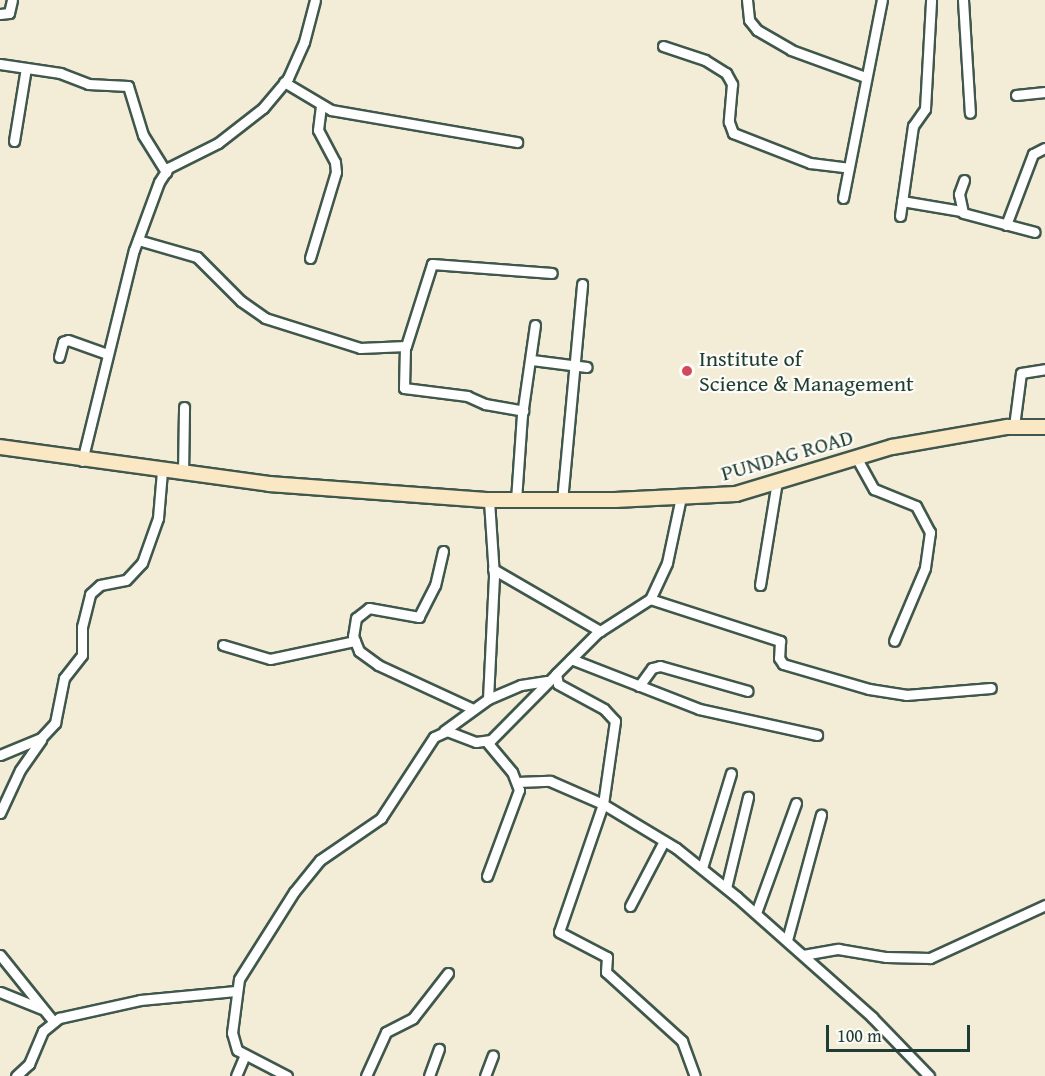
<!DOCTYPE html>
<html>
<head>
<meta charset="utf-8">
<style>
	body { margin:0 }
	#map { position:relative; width:1045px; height:1076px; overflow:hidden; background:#f3ecd6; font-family:"Gentium Book Plus",serif }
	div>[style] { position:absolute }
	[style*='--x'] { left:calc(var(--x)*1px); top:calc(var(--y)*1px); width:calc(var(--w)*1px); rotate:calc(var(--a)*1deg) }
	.roads { filter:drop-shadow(2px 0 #3f574c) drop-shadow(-2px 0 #3f574c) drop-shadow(0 2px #3f574c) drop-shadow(0 -2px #3f574c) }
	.street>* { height:9px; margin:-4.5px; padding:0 4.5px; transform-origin:4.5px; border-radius:4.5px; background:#fff }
	.secondary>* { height:14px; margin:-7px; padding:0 7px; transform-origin:7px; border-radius:7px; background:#fae7c3 }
	.dots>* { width:16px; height:16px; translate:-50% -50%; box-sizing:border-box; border:3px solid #fdfcf7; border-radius:50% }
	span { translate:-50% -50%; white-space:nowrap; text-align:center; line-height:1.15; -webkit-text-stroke:4.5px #fdfcf7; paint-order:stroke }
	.poi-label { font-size:22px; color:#1f3d34 }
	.left { translate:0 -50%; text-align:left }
	.street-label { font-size:22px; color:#1f3d34 }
	.scale { position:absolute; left:826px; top:1025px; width:144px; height:27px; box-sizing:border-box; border:3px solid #1f3d34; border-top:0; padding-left:8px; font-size:18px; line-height:21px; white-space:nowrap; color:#1f3d34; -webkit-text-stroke:4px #fdfcf7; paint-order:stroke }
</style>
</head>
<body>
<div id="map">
	<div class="roads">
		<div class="street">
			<div style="--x:747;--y:0;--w:20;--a:84"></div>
			<div style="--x:749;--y:20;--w:13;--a:51"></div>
			<div style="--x:757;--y:30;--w:39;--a:30"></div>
			<div style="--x:791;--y:50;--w:79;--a:20"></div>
			<div style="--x:963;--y:0;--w:113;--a:86.5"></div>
			<div style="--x:0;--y:14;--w:9;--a:-6"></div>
			<div style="--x:9;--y:13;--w:13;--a:-77"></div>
			<div style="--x:663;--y:46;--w:44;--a:18.4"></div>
			<div style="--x:705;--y:60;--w:25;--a:32"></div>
			<div style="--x:726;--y:73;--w:13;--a:61"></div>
			<div style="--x:732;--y:84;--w:38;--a:95"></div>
			<div style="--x:729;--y:122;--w:12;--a:70"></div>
			<div style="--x:733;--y:133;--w:83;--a:21.3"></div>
			<div style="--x:810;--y:163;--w:38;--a:7"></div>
			<div style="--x:0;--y:64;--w:61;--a:8.5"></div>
			<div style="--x:60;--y:73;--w:30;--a:21"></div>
			<div style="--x:88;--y:84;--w:40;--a:2.9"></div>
			<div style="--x:128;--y:86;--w:51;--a:73"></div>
			<div style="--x:143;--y:135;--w:44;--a:58.1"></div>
			<div style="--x:284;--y:82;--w:55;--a:30.8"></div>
			<div style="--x:331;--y:110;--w:189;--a:9.8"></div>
			<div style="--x:1016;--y:95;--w:29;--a:-6"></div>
			<div style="--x:14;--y:141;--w:74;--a:-80.7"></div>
			<div style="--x:964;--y:180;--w:15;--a:110"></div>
			<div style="--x:959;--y:194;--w:19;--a:78"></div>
			<div style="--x:963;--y:213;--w:74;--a:14.8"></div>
			<div style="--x:843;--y:198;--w:202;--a:-78.9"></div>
			<div style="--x:902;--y:201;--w:60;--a:9.6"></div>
			<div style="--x:900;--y:216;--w:91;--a:-81.8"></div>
			<div style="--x:913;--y:126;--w:21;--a:-55"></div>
			<div style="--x:925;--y:109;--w:109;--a:-86.8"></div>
			<div style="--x:1006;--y:225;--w:76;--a:-69.2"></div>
			<div style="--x:1033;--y:154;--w:13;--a:-27"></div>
			<div style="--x:138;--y:240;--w:61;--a:16.1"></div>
			<div style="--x:197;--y:257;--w:62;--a:45"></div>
			<div style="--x:241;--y:301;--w:29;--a:35"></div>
			<div style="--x:265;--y:318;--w:100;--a:17.5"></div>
			<div style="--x:360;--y:348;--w:46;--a:-2.5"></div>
			<div style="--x:406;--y:346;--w:86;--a:-72.4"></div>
			<div style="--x:432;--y:264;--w:120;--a:4.3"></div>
			<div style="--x:310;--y:258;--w:90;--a:-73.2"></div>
			<div style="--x:336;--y:172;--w:10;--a:-96"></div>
			<div style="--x:335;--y:162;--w:36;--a:-118"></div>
			<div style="--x:318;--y:130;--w:24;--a:-83"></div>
			<div style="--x:405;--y:347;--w:41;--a:91.4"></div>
			<div style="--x:404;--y:388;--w:64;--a:7.2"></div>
			<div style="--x:467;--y:396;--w:20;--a:24"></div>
			<div style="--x:485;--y:404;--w:39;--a:10"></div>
			<div style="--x:59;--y:357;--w:16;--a:-75"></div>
			<div style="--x:63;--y:342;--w:5;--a:-22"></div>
			<div style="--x:68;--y:340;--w:41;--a:19.7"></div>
			<div style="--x:532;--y:360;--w:55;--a:7.3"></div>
			<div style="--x:1014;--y:426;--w:53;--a:-82.5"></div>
			<div style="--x:1021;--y:373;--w:24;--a:-9"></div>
			<div style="--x:856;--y:457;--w:37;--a:61"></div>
			<div style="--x:874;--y:489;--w:45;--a:22"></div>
			<div style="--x:916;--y:506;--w:30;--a:62"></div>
			<div style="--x:930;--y:532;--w:36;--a:98"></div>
			<div style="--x:925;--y:568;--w:79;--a:113"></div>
			<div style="--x:82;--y:461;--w:217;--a:-76.2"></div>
			<div style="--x:134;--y:250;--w:72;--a:-69.8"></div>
			<div style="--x:159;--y:182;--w:17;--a:-57"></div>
			<div style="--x:168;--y:168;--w:56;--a:-26.6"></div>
			<div style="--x:218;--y:143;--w:57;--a:-37.9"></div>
			<div style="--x:263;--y:108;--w:39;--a:-50"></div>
			<div style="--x:288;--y:78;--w:39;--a:-66"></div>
			<div style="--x:304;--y:42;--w:43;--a:-75.3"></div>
			<div style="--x:183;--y:474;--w:67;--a:-89.1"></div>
			<div style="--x:681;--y:497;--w:67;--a:102"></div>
			<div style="--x:667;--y:563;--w:40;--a:115"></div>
			<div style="--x:650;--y:599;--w:63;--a:147.3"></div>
			<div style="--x:597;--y:633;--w:58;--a:135"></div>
			<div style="--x:556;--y:674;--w:10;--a:79"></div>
			<div style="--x:558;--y:684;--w:52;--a:28.5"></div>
			<div style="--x:604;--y:709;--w:16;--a:47"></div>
			<div style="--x:615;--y:721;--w:84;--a:98.2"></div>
			<div style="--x:603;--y:804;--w:85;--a:31.1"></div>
			<div style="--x:676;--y:848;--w:78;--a:38.8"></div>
			<div style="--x:737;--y:897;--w:181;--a:41.6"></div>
			<div style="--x:872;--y:1017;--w:82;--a:46"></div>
			<div style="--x:516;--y:500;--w:85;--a:-86"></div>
			<div style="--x:522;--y:415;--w:91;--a:-81.8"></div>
			<div style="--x:562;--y:501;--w:218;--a:-84.7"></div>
			<div style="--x:443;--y:551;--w:35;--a:103"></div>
			<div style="--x:435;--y:585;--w:36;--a:117"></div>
			<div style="--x:419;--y:617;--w:51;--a:-169.8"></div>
			<div style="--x:369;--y:608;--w:16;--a:142"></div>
			<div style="--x:356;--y:618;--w:18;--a:99"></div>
			<div style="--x:353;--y:636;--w:16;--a:68"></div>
			<div style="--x:359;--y:651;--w:24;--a:36"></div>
			<div style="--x:378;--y:665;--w:102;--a:24.8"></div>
			<div style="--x:493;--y:569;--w:124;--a:30.1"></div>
			<div style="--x:760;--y:585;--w:105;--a:-80.7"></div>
			<div style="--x:650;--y:599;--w:137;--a:17.9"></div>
			<div style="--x:780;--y:641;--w:17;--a:93"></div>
			<div style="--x:779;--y:658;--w:7;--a:56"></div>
			<div style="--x:783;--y:664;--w:90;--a:16.2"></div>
			<div style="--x:869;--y:689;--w:37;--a:9"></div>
			<div style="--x:906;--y:695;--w:85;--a:-4.7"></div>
			<div style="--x:223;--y:645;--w:49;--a:16.6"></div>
			<div style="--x:270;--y:659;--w:87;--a:-12"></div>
			<div style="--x:571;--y:659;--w:137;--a:21.3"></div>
			<div style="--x:699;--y:709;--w:121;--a:12.4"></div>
			<div style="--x:639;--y:686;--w:22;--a:-54"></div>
			<div style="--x:652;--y:668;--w:8;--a:-14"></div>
			<div style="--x:660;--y:666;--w:91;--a:15.9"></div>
			<div style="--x:488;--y:699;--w:123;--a:-87.2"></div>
			<div style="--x:494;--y:576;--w:76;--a:-93.8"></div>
			<div style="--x:444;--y:731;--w:54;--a:-36"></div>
			<div style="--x:488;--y:699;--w:36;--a:-23"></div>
			<div style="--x:521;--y:685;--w:26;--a:-9"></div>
			<div style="--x:0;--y:755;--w:44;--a:-22.5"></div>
			<div style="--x:41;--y:738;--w:21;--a:-47"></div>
			<div style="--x:55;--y:723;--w:46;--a:-78.7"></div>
			<div style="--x:64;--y:678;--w:29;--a:-52"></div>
			<div style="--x:82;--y:655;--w:28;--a:-90"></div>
			<div style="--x:82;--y:627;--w:34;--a:-76"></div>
			<div style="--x:90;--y:594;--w:13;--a:-42"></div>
			<div style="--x:100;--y:585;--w:26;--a:-11"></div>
			<div style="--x:126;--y:580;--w:23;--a:-47"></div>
			<div style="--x:142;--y:563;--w:48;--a:-70.4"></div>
			<div style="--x:158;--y:518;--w:47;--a:-85.1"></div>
			<div style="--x:517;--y:782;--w:33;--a:-2"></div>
			<div style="--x:550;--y:781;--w:58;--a:23.5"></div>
			<div style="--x:603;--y:804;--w:135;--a:109"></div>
			<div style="--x:559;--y:932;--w:54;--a:27.5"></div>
			<div style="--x:607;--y:957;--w:15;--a:94"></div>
			<div style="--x:606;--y:972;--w:103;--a:42.2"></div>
			<div style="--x:682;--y:1041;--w:37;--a:70"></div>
			<div style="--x:0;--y:813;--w:47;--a:-65.1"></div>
			<div style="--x:20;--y:770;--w:37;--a:-55"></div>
			<div style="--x:702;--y:868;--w:99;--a:-73"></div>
			<div style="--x:487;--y:876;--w:92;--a:-69.6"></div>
			<div style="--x:519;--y:790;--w:19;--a:-111"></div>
			<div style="--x:512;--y:772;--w:39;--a:-130"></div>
			<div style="--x:726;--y:888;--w:94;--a:-76.4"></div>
			<div style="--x:630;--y:906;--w:73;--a:-62.4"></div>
			<div style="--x:756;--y:913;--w:117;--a:-70"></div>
			<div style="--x:787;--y:940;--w:130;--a:-74.8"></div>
			<div style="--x:0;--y:955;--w:85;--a:51.2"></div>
			<div style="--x:803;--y:955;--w:36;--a:-10"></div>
			<div style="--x:838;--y:949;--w:49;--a:9.5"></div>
			<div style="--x:886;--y:957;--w:44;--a:1.3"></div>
			<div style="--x:930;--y:958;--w:127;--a:-24.7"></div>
			<div style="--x:0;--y:992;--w:45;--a:22"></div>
			<div style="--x:16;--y:1076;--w:18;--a:-43"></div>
			<div style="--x:29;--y:1064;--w:36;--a:-67"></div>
			<div style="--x:43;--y:1031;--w:21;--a:-39"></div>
			<div style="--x:59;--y:1018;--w:83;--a:-12.5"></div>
			<div style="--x:140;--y:1000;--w:96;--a:-5.4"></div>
			<div style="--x:236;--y:1076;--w:23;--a:-67"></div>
			<div style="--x:287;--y:1076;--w:56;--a:-152.5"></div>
			<div style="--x:237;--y:1050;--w:18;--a:-106"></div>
			<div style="--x:232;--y:1033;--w:54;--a:-82.6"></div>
			<div style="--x:239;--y:979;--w:103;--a:-57.7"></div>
			<div style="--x:294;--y:892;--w:41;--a:-50.9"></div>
			<div style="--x:320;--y:860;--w:74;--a:-34.5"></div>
			<div style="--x:381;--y:818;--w:97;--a:-56.8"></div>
			<div style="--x:434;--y:737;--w:14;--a:-25"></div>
			<div style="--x:447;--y:731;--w:31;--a:21"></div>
			<div style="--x:476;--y:742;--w:15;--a:-8"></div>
			<div style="--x:491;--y:740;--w:93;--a:-45.4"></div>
			<div style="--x:366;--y:1076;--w:48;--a:-65.6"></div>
			<div style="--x:386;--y:1032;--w:30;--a:-27"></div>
			<div style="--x:413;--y:1018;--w:57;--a:-52.1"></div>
			<div style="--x:429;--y:1076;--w:29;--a:-70"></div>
			<div style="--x:485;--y:1076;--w:22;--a:-69"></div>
		</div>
		<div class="secondary">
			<div style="--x:0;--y:447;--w:272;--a:7.8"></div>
			<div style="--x:269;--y:484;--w:221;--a:4.2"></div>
			<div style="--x:489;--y:500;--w:126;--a:0"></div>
			<div style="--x:615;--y:500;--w:121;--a:-2.8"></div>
			<div style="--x:736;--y:494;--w:163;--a:-16.8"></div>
			<div style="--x:892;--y:447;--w:117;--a:-9.9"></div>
			<div style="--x:1007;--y:427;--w:38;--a:0"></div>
		</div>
	</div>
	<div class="dots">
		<div style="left:687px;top:371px;background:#d1495b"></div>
	</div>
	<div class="poi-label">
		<span class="left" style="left:699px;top:371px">Institute of<br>Science &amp; Management</span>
	</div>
	<div class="street-label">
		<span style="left:787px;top:455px;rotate:-16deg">PUNDAG ROAD</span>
	</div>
	<div class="scale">100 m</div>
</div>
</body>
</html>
